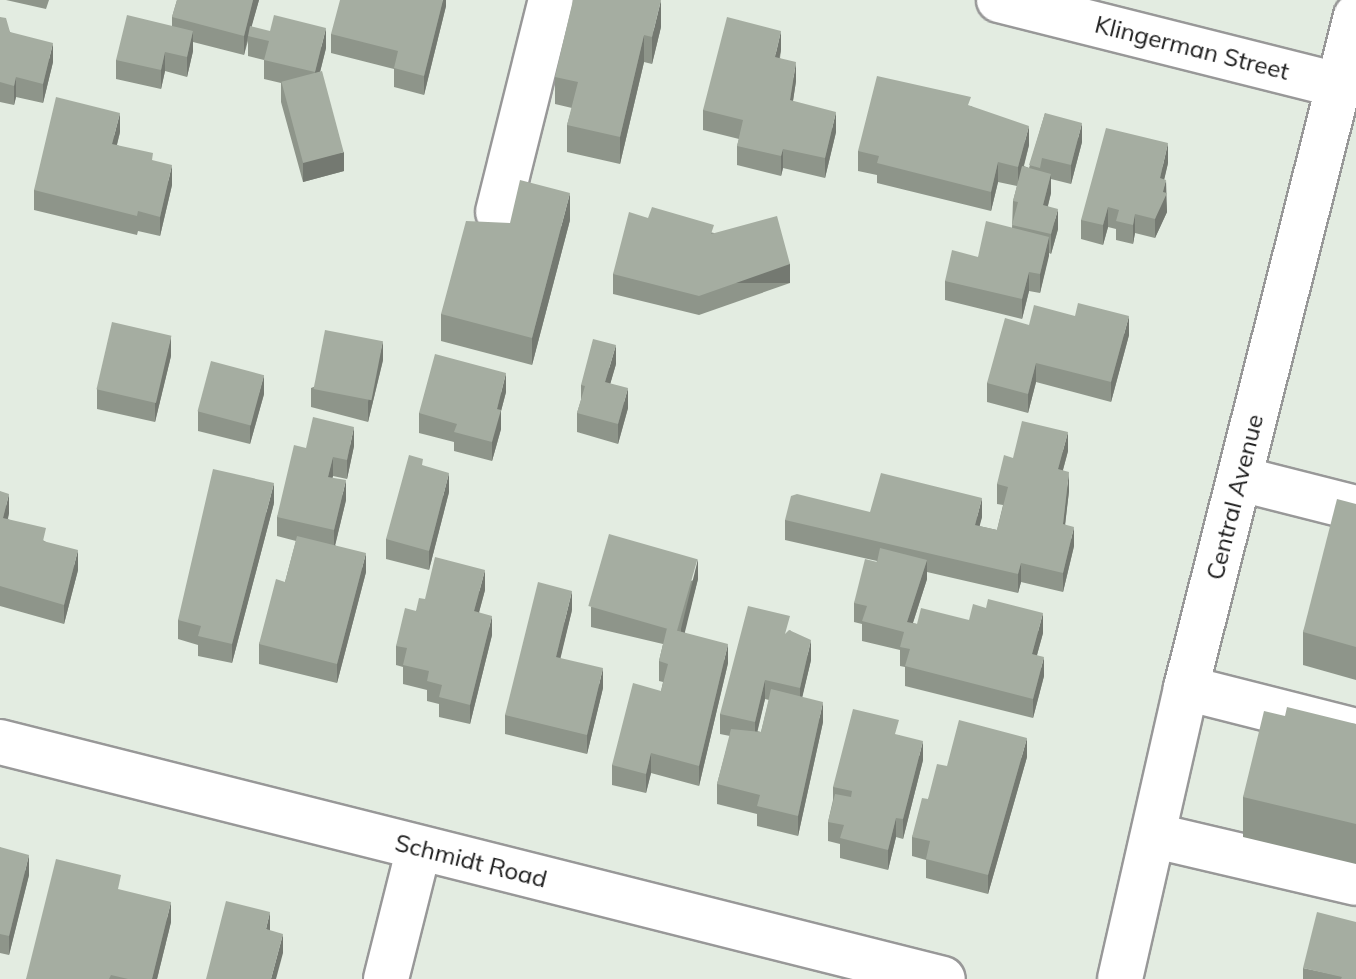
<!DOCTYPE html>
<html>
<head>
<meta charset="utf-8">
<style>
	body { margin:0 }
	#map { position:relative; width:1356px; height:979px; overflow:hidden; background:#e3ece1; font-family:Mulish,sans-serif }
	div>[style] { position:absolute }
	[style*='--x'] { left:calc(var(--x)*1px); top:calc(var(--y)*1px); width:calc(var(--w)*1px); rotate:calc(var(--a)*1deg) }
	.roads { filter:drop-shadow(2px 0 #989898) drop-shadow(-2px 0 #989898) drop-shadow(0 2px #989898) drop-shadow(0 -2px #989898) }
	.minor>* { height:44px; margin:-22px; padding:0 22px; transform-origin:22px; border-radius:22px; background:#fff }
	.wall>* { inset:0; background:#8e958a }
	.shaded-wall>* { inset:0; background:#747971; transform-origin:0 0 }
	.building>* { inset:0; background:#a5ada1; transform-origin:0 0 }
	span { translate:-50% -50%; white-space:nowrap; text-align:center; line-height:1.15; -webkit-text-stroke:8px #fff; paint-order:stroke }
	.street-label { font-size:24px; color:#1b1b1b }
</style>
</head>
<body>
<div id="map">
	<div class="roads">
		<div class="minor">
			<div style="--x:999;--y:0;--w:349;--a:14.1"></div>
			<div style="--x:498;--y:212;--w:219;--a:-76"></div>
			<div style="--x:1241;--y:479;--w:119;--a:14.2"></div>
			<div style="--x:1186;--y:688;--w:175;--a:14.2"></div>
			<div style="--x:0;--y:742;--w:972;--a:14.11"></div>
			<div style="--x:1156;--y:836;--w:205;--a:13.2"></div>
			<div style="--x:386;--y:979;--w:135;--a:-75.9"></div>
			<div style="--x:1120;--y:979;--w:298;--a:-77.2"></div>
			<div style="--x:1186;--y:688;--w:693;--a:-75.8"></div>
		</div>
	</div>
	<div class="wall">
		<div style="clip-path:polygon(6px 0,49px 0,46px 9px)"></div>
		<div style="clip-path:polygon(177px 0,259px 0,251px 27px,326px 48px,320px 72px,344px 171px,303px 182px,281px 102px,281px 83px,264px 79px,264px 60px,248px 56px,248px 41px,244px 55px,193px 42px,193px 51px,187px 77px,165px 71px,161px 89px,116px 79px,116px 60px,172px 26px,172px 17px)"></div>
		<div style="clip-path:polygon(446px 0,446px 6px,424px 95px,394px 87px,394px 69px,331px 53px,331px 34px)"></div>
		<div style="clip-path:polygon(0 17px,10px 32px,53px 62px,43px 103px,16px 97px,14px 105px,0 102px)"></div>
		<div style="clip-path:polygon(661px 27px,652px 64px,644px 62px,620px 164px,567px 152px,567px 125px,572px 108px,555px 104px,555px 77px)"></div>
		<div style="clip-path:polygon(781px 50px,780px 58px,796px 81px,793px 101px,836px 132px,825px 178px,783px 168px,781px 176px,737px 165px,737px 146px,739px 139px,703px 130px,703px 110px)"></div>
		<div style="clip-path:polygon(971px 106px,1029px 145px,1024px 166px,1029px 168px,1045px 113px,1082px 142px,1071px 184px,1051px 179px,1051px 193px,1048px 206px,1058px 229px,1051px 254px,1049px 253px,1040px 293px,1029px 291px,1022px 319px,945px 300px,945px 281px,978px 257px,1012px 228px,1013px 201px,1017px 186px,998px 182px,991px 211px,877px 183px,877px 175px,858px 171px,858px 151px)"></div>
		<div style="clip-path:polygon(120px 132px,117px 145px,153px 161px,172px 185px,160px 236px,138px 231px,137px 235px,34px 210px,34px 190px)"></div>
		<div style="clip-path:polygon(1168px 163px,1164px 179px,1167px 212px,1155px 238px,1135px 233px,1133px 244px,1116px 240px,1116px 229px,1108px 227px,1103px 245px,1081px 239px,1081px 220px)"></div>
		<div style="clip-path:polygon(648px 218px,714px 233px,790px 283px,699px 315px,613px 294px,613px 274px)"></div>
		<div style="clip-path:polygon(570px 220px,532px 365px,441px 341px,441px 314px)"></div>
		<div style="clip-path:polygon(1029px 325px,1129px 335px,1111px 402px,1036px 382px,1028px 413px,987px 402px,987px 383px)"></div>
		<div style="clip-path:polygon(171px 356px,155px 422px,97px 409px,97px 389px)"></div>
		<div style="clip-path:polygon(383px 360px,368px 422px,311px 407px,311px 388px)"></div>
		<div style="clip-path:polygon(616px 364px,610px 384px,628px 408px,618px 444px,577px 432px,577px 413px,581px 400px,581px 385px)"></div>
		<div style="clip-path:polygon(506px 392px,501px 411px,501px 429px,492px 461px,454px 451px,454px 442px,419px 433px,419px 413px)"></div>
		<div style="clip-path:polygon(264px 394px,250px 444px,198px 431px,198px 411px)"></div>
		<div style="clip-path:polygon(354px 446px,347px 479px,333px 476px,332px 478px,346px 500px,335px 545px,366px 572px,337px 683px,259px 664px,259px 644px,285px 582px,296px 541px,277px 536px,277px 517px,306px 448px)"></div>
		<div style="clip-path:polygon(1068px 451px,1063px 470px,1069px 491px,1065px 524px,1074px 546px,1063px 592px,1021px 582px,1018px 593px,927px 572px,927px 579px,913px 623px,917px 624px,969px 620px,1043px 633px,1037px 655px,1044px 676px,1033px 718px,905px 686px,905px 667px,900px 666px,900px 650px,862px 641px,862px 624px,854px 622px,854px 603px,877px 561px,785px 540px,785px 520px,870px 512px,982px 517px,979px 526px,997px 530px,1003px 505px,997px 504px,997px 484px,1013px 458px)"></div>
		<div style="clip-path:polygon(0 491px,9px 513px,8px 519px,46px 542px,78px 570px,64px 624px,0 606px)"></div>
		<div style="clip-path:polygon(449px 492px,429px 570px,386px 559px,386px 539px)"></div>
		<div style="clip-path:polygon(274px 503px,232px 663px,198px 656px,198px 645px,178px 639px,178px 620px)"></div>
		<div style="clip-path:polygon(1356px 504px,1356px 680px,1303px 665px,1303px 632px)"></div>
		<div style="clip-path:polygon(698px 579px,684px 632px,728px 663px,699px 786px,651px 773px,646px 793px,612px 785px,612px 765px,661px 691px,663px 682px,659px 681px,659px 661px,663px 644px,591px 627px,591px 607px)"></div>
		<div style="clip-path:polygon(485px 590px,479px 612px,492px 635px,470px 724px,439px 717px,439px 704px,427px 701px,427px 690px,403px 684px,403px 667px,396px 665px,396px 646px,416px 611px,425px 599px)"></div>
		<div style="clip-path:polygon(572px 610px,560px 658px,603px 688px,587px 754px,505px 734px,505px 715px)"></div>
		<div style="clip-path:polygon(evenodd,790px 630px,811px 660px,802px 697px,823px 722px,798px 836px,757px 826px,757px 814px,717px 804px,717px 784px,730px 736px,720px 734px,720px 714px,790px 630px,765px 699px,769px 700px,761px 732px,757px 731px,765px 699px)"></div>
		<div style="clip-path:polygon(1285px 716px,1356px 724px,1356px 864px,1243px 837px,1243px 797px)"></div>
		<div style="clip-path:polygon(899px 735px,923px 760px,903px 839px,896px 837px,888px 870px,840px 858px,840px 844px,828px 841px,828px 822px,833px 800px,833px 787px)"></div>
		<div style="clip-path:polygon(1027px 757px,988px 894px,926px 878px,926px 860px,912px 856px,912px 837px,928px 799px,947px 766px)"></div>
		<div style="clip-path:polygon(0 847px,29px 875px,9px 955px,0 953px)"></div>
		<div style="clip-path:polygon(121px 890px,171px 922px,157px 979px,26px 979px)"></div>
		<div style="clip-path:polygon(1303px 968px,1356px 979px,1303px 979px)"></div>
	</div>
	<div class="shaded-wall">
		<div style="clip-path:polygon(253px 0,259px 0,249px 36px,248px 36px,244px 55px,244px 36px)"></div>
		<div style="clip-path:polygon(443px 0,446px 0,446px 6px,424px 95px,424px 76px)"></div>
		<div style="clip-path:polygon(661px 0,661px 27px,652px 64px,652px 37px)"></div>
		<div style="clip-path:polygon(326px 28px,326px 48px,315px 92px,315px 72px)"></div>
		<div style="clip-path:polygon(193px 31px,193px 51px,187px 77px,187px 57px)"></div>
		<div style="clip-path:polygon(781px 31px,781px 50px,775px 76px,775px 57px)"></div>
		<div style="clip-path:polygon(644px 35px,644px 62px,620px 164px,620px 137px)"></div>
		<div style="clip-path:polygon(53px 43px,53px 62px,43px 103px,43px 84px)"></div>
		<div style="clip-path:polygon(165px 52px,165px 71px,161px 89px,161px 70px)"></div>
		<div style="clip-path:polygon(796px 62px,796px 81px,790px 120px,790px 100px)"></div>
		<div style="clip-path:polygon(16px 77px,16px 97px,14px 105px,14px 86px)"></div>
		<div style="clip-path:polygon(836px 112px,836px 132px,825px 178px,825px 158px)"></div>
		<div style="clip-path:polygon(120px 113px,120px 132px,112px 163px,112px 144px)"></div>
		<div style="clip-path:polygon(1082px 123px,1082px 142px,1071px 184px,1071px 165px)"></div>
		<div style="clip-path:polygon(1029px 126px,1029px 145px,1018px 187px,1018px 167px)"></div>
		<div style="clip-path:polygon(1168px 143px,1168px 163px,1160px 198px,1160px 178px)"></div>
		<div style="clip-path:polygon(783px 149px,783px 168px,781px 176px,781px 156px)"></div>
		<div style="clip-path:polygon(344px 152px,344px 171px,303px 182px,303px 162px)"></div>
		<div style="clip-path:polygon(998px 162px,998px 182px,991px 211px,991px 192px)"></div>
		<div style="clip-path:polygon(172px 165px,172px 185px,160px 236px,160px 217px)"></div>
		<div style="clip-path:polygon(1051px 174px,1051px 193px,1043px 224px,1043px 205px)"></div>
		<div style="clip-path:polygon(1166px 180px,1167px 212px,1155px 238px,1155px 219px)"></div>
		<div style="clip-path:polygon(570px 193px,570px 220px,532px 365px,532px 338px)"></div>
		<div style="clip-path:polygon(1108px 207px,1108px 227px,1103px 245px,1103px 225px)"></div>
		<div style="clip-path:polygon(1058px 209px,1058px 229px,1051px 254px,1051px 234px)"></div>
		<div style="clip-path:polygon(1135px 214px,1135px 233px,1133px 244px,1133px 225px)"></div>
		<div style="clip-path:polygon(1049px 237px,1049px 256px,1040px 293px,1040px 274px)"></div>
		<div style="left:790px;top:264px;width:19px;height:96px;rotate:90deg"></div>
		<div style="clip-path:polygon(1029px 272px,1029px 291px,1022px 319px,1022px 299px)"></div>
		<div style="clip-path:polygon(1129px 316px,1129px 335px,1111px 402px,1111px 382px)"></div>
		<div style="clip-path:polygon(171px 336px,171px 356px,155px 422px,155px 402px)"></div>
		<div style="clip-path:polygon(383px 341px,383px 360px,368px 422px,368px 402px)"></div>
		<div style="clip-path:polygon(616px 345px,616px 364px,605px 402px,605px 382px)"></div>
		<div style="clip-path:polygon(1036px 363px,1036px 382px,1028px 413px,1028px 394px)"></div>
		<div style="clip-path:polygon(506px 373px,506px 392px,501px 411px,501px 429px,492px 461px,492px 442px,497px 409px)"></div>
		<div style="clip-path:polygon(264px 375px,264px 394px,250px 444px,250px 425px)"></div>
		<div style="clip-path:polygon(628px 388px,628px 408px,618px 444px,618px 424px)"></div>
		<div style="clip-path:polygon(354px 427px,354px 446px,347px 479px,347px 460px)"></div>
		<div style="clip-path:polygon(1068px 432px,1068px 451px,1058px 488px,1058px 469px)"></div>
		<div style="clip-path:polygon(333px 457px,333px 476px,328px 496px,328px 477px)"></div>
		<div style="clip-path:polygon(1069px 472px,1069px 491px,1063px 543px,1063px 524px)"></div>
		<div style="clip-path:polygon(449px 473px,449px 492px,429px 570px,429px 551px)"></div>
		<div style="clip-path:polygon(346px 480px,346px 500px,334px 550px,334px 530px)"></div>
		<div style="clip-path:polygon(274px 483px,274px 503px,232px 663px,232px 644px)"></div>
		<div style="clip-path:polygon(9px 494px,9px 513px,3px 537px,3px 518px)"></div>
		<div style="clip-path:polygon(982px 498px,982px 517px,975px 544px,975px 525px)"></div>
		<div style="clip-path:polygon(1074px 527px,1074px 546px,1063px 592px,1063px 573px)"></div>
		<div style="clip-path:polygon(78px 550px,78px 570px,64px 624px,64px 605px)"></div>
		<div style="clip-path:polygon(366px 553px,366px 572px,337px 683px,337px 664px)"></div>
		<div style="clip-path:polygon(698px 559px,698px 579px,681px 648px,681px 629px)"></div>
		<div style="clip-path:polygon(927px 560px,927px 579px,907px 641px,907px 622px)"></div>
		<div style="clip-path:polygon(1021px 563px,1021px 582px,1018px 593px,1018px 574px)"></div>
		<div style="clip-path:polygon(485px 570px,485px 590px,474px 631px,474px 611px)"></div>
		<div style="clip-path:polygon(572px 591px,572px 610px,556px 677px,556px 657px)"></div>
		<div style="clip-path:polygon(1043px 613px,1043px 633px,1032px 673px,1032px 654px)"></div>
		<div style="clip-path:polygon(492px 616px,492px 635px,470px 724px,470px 705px)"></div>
		<div style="clip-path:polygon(811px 640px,811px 660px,800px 707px,800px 688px)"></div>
		<div style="clip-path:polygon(728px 644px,728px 663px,699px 786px,699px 766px)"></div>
		<div style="clip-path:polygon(1044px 657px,1044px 676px,1033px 718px,1033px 699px)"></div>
		<div style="clip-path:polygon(603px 668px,603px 688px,587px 754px,587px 735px)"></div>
		<div style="clip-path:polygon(765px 680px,765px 699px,755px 742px,755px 722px)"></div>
		<div style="clip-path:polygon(823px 702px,823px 722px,798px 836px,798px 816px)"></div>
		<div style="clip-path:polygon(1027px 738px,1027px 757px,988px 894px,988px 875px)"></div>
		<div style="clip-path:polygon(923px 741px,923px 760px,903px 839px,903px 819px)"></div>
		<div style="clip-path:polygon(651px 753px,651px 773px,646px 793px,646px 774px)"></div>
		<div style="clip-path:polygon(896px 818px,896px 837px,888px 870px,888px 850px)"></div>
		<div style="clip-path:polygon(29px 855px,29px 875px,9px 955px,9px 936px)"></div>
		<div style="clip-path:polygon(171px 902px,171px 922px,157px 979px,152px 979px)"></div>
		<div style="clip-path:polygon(270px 912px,270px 932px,266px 929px)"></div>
		<div style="clip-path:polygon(283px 934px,283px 953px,276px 979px,271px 979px)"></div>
	</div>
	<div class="building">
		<div style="clip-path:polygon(177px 0,253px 0,244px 36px,172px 17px)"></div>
		<div style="clip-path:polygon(340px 0,443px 0,424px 76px,394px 68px,398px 51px,331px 34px)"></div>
		<div style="clip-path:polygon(573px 0,661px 0,652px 37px,644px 35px,620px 137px,567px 125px,578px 82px,555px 77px)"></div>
		<div style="clip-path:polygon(127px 15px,193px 31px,187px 57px,165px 52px,161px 70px,116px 60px)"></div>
		<div style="clip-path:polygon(274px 15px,326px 28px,315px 72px,264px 60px,269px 41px,248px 36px,250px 26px,270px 31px)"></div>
		<div style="clip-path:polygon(0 17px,6px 18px,10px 32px,53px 43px,43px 84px,16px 77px,14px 86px,0 82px)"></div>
		<div style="clip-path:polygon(727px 17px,781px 31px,775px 57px,796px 62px,790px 100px,836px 112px,825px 158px,783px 149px,781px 156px,737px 146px,743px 120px,703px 110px)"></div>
		<div style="left:322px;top:71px;width:84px;height:42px;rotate:75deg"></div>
		<div style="clip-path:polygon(877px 76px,971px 97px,968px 105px,1029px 126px,1018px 167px,998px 162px,991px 192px,877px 163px,879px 156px,858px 151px)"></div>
		<div style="clip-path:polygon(56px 97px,120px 113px,112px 144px,153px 153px,152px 160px,172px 165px,160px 217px,138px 211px,137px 216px,34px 190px)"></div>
		<div style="clip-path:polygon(1045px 113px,1082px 123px,1071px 165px,1042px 158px,1040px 168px,1029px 165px)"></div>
		<div style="clip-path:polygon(1106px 128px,1168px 143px,1160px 178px,1166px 180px,1163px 192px,1167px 193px,1155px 219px,1135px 214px,1133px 225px,1116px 221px,1119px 210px,1108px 207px,1103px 225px,1081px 220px)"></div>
		<div style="clip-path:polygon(1022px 166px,1051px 174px,1043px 205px,1058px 209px,1051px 234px,1012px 225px,1018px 202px,1013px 201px)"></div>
		<div style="clip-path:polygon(520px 180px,570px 193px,532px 338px,441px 314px,466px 221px,510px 223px)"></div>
		<div style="clip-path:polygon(652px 207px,714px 225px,711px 234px,777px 216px,790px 264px,699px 296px,613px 274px,629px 212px,648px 218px)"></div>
		<div style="clip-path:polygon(986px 221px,1049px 237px,1040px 274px,1029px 272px,1022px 299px,945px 281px,952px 250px,978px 257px)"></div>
		<div style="clip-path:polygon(1078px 303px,1129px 316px,1111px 382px,1036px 363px,1028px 394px,987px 383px,1005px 318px,1029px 325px,1034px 305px,1075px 316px)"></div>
		<div style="left:112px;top:322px;width:61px;height:69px;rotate:13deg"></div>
		<div style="left:325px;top:330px;width:59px;height:60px;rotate:11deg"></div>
		<div style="clip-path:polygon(593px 339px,616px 345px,605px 382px,628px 388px,618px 424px,577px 413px,585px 386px,581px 385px)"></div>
		<div style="clip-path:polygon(435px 354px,506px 373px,497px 409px,501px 410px,492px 442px,454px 432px,457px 424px,419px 413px)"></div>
		<div style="left:211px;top:361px;width:55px;height:52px;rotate:15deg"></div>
		<div style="clip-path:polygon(313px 417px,354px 427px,347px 460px,333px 457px,328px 477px,346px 480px,334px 530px,277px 517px,294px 445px,306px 448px)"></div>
		<div style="clip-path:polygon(1022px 421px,1068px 432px,1058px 469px,1069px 472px,1063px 524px,1074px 527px,1063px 573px,1021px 563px,1018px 574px,785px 520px,791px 496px,797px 494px,870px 512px,881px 473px,982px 498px,975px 525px,997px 530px,1008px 487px,997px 484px,1004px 455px,1013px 458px)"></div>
		<div style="clip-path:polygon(409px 455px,423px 459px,422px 465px,449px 473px,429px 551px,386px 539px)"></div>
		<div style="clip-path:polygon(213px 469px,274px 483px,232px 644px,198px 636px,201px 626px,178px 620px)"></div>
		<div style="clip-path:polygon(0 491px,9px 494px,3px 518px,46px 528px,43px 541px,78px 550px,64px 605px,0 586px)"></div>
		<div style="clip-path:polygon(1337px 499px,1356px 504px,1356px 647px,1303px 632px)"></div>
		<div style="left:609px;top:534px;width:92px;height:75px;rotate:16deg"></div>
		<div style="clip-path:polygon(297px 536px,366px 553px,337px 664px,259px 644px,276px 579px,285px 582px)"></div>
		<div style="clip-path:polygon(880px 548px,927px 560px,907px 622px,917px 624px,921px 608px,969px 620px,973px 604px,986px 608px,988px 599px,1043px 613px,1032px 654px,1044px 657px,1033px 699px,905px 666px,910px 649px,900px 647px,904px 632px,862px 621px,867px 606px,854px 603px,865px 559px,877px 562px)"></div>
		<div style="clip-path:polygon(435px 557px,485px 570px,474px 611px,492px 616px,470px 705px,439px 697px,442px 685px,427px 681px,429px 671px,403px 665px,407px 648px,396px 646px,405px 608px,416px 611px,419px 598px,425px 599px)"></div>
		<div style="clip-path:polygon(538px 582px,572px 591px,556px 657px,603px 668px,587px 735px,505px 715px)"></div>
		<div style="clip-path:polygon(748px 606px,790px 616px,785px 634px,789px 630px,811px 640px,800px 688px,765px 680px,755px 722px,720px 714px)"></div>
		<div style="clip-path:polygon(667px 628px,728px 644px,699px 766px,651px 753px,646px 774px,612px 765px,633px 683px,661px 691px,668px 664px,659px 661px)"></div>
		<div style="clip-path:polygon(771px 689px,823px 702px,798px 816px,757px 806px,760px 795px,717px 784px,731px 729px,761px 732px)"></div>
		<div style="clip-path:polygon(1287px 707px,1356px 724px,1356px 824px,1243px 797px,1264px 711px,1285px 716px)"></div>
		<div style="clip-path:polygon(853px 709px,899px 720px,895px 734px,923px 741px,903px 819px,896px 818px,888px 850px,840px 838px,844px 825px,828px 822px,835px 794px,851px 797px,852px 791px,833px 787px)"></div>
		<div style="clip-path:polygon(959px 720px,1027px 738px,988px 875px,926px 859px,930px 841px,912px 837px,922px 798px,928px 799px,937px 764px,947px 766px)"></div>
		<div style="clip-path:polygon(0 847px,29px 855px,9px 936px,0 934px)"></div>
		<div style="clip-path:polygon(56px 859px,121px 875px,118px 889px,171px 902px,152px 979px,128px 979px,111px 975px,109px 979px,26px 979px)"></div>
		<div style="clip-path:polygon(226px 901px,270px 912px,266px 929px,283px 934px,271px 979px,206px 979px)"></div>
		<div style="clip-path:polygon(1317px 912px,1356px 922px,1356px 979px,1341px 979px,1342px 977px,1303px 968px)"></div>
	</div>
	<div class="street-label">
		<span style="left:1192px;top:48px;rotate:14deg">Klingerman Street</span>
		<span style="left:1235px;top:497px;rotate:-76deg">Central Avenue</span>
		<span style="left:471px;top:861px;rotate:14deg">Schmidt Road</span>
	</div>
</div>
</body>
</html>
